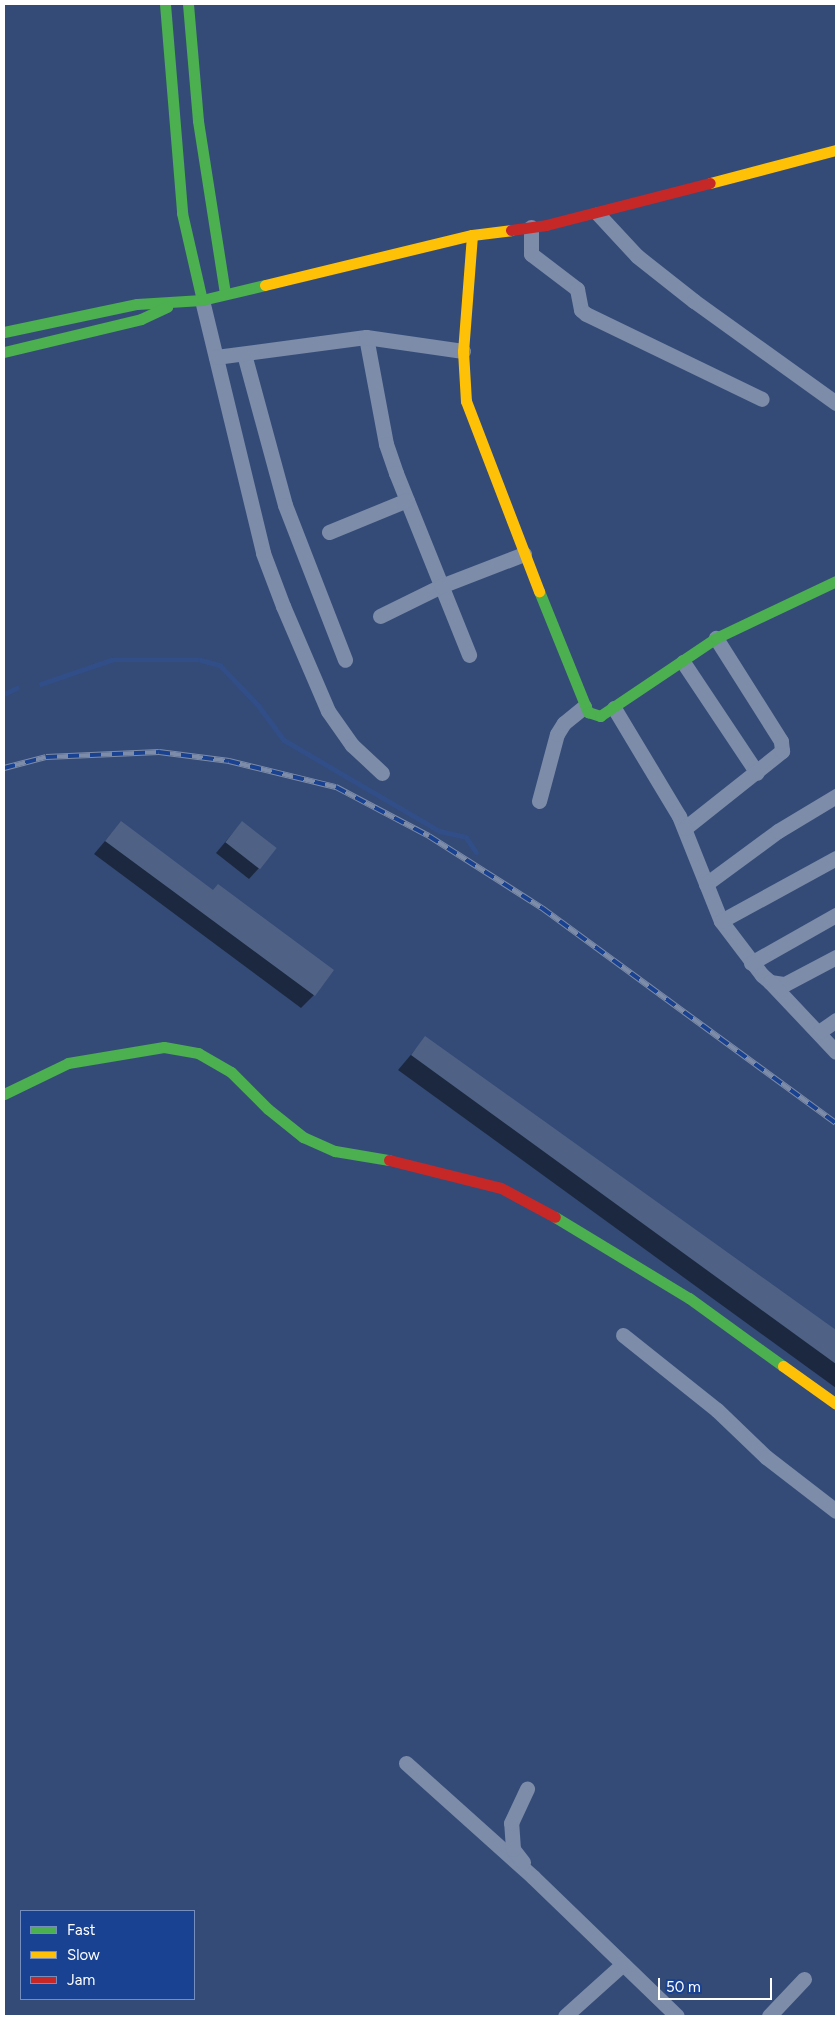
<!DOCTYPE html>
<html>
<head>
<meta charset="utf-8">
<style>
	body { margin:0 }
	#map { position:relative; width:840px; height:2020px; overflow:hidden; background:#344b77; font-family:Figtree,sans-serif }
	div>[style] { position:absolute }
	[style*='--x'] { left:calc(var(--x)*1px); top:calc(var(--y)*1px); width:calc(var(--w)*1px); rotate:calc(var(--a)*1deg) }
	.shadow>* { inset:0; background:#0007 }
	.stream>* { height:4.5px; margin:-2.25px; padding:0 2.25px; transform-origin:2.25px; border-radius:2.25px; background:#314e88 }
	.building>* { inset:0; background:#4f6285; transform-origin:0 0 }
	.street>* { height:15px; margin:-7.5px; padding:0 7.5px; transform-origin:7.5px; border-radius:7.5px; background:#7c8ca9 }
	.fast>* { height:11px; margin:-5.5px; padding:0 5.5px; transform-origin:5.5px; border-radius:5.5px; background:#4caf50 }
	.slow>* { height:11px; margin:-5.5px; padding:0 5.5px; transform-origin:5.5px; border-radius:5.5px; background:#ffc107 }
	.jam>* { height:11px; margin:-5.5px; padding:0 5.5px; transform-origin:5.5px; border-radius:5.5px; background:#c62828 }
	.rail>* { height:5.5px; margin-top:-2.75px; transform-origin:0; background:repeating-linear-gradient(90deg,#194292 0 11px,#7d8ca9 0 22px); box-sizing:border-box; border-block:1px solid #7d8ca9 }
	span { translate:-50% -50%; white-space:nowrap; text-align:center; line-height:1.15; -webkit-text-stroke:5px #194292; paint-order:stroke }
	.frame { position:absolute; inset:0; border:5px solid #fff; pointer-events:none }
	.legend { position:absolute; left:20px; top:1910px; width:175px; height:90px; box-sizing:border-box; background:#194292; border:1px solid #758ebe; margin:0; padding:6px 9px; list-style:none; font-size:15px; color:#fff }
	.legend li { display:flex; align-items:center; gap:10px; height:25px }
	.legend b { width:25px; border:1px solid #758ebe }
	.scale { position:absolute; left:658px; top:1978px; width:114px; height:22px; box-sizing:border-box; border:2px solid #fff; border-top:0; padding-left:6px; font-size:15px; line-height:18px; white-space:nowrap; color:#fff; -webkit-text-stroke:4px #194292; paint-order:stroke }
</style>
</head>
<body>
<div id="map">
	<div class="shadow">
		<div style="clip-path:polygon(121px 822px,314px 995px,301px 1008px,94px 854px)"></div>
		<div style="clip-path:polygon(242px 822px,259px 868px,249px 879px,216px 853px)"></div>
		<div style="clip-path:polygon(425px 1038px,836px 1332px,836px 1388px,398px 1070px)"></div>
	</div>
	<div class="stream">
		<div style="--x:41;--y:684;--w:74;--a:-18.9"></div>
		<div style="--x:111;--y:660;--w:90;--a:0"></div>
		<div style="--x:201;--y:660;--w:20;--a:15"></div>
		<div style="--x:220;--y:665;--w:57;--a:46.4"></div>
		<div style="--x:259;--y:706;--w:42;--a:53.7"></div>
		<div style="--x:284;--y:740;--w:181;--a:30.3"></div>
		<div style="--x:440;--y:831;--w:27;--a:13"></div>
		<div style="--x:466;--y:837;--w:18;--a:56"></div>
		<div style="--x:4;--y:694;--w:14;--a:-25"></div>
	</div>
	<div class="building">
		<div style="clip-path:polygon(121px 821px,213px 890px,218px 884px,334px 970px,315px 996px,105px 841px)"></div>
		<div style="left:242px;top:821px;width:44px;height:27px;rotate:38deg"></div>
		<div style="clip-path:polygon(425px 1036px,836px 1330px,836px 1364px,411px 1055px)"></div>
	</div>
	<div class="street">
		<div style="--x:598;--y:214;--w:57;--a:47.1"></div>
		<div style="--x:637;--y:256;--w:73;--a:38.3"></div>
		<div style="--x:694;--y:301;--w:175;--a:35.7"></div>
		<div style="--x:531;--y:227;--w:27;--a:90"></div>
		<div style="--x:531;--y:254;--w:58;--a:37.3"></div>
		<div style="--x:577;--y:289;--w:21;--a:79"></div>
		<div style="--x:581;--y:310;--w:6;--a:39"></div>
		<div style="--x:586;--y:314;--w:195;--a:25.8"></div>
		<div style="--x:202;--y:300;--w:260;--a:76.4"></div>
		<div style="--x:263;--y:553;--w:57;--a:69.3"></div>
		<div style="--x:283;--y:606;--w:114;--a:66.8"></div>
		<div style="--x:328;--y:711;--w:42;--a:54.8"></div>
		<div style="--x:352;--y:745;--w:41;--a:43"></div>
		<div style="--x:366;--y:337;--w:109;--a:79.4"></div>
		<div style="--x:386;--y:444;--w:31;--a:71"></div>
		<div style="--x:396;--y:473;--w:196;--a:68.1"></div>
		<div style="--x:244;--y:354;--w:156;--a:74.8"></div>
		<div style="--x:285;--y:505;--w:166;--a:68.8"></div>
		<div style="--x:216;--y:357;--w:151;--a:-7.6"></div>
		<div style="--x:366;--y:337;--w:98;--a:8.2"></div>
		<div style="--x:329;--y:532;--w:84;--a:-22.3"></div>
		<div style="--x:380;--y:616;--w:68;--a:-26.2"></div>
		<div style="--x:441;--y:586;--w:89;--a:-21.1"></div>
		<div style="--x:683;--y:662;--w:133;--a:56.3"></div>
		<div style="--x:614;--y:708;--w:126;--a:59"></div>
		<div style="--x:679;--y:816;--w:113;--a:68.2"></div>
		<div style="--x:721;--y:921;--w:68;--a:52.8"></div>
		<div style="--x:762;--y:975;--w:11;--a:41"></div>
		<div style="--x:770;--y:982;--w:15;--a:8"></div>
		<div style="--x:785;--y:984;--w:58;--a:-27.9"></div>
		<div style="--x:539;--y:801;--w:69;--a:-75"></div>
		<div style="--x:557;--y:734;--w:13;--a:-58"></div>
		<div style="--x:564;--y:723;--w:26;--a:-39"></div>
		<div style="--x:685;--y:828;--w:124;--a:-38.4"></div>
		<div style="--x:782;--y:751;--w:10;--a:-96"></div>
		<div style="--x:781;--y:741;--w:122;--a:-122.3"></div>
		<div style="--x:706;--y:884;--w:89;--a:-36.4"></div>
		<div style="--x:778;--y:831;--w:68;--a:-31.1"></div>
		<div style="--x:721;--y:921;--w:131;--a:-28.7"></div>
		<div style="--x:751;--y:963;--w:98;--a:-29.5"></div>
		<div style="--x:770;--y:982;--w:96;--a:46.7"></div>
		<div style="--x:819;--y:1032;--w:21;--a:-35"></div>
		<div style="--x:623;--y:1335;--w:120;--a:38.6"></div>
		<div style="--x:717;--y:1410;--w:68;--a:43.8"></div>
		<div style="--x:766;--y:1457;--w:88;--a:37.6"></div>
		<div style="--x:406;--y:1763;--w:171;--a:41.9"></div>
		<div style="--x:533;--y:1877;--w:200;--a:44"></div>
		<div style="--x:523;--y:1862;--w:16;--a:-128"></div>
		<div style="--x:513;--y:1849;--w:26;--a:-94"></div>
		<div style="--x:511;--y:1823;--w:38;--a:-65"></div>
		<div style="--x:565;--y:2016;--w:78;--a:-41.9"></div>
		<div style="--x:769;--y:2016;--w:51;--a:-46.6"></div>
	</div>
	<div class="fast">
		<div style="--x:165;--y:4;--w:210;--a:85.3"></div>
		<div style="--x:182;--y:213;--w:89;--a:77.1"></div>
		<div style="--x:188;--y:4;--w:117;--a:85.1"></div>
		<div style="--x:198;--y:121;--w:175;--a:81.1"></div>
		<div style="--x:4;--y:332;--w:136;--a:-11.9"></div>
		<div style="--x:137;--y:304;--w:65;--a:-3.5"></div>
		<div style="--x:202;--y:300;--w:65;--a:-13.4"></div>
		<div style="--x:4;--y:352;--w:141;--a:-13.5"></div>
		<div style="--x:141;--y:319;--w:29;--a:-25"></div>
		<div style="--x:539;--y:591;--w:131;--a:68"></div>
		<div style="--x:588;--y:712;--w:13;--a:18"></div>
		<div style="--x:600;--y:716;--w:140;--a:-33.9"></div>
		<div style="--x:716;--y:638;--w:133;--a:-25.4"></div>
		<div style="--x:4;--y:1094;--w:71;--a:-25.8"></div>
		<div style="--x:68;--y:1063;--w:97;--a:-9.5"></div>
		<div style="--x:164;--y:1047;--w:35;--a:10"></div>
		<div style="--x:198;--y:1053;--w:38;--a:30"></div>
		<div style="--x:231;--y:1072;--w:52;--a:45"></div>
		<div style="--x:268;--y:1109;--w:45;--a:38.7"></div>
		<div style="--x:303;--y:1137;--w:35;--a:24"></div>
		<div style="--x:335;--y:1151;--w:55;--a:9.5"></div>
		<div style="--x:555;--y:1217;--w:157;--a:31.2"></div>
		<div style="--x:689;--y:1298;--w:116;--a:35.9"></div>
	</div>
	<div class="slow">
		<div style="--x:710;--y:183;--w:130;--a:-14.7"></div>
		<div style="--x:472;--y:235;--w:116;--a:94.4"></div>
		<div style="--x:463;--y:351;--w:50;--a:86.6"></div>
		<div style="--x:466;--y:401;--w:204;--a:69"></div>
		<div style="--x:265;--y:285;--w:213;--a:-13.6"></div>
		<div style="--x:472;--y:235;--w:39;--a:-7"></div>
		<div style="--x:783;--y:1366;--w:65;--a:35.6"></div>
	</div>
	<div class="jam">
		<div style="--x:511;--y:230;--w:35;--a:-8"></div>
		<div style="--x:546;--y:225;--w:169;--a:-14.4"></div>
		<div style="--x:389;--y:1160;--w:115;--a:14"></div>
		<div style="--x:501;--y:1188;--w:61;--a:28.2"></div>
	</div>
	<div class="rail">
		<div style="--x:4;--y:768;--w:43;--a:-14.7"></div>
		<div style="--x:46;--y:757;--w:113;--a:-2.5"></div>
		<div style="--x:159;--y:752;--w:71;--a:7.3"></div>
		<div style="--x:229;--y:761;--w:110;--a:13.7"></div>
		<div style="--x:336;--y:787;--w:105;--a:27.8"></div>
		<div style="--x:429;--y:836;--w:134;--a:32.5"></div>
		<div style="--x:542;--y:908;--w:364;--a:36.2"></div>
	</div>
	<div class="frame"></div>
	<ul class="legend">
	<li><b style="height:6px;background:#4caf50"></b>Fast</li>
	<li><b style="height:6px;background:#ffc107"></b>Slow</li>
	<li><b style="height:6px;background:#c62828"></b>Jam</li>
	</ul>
	<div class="scale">50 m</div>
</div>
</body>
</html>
